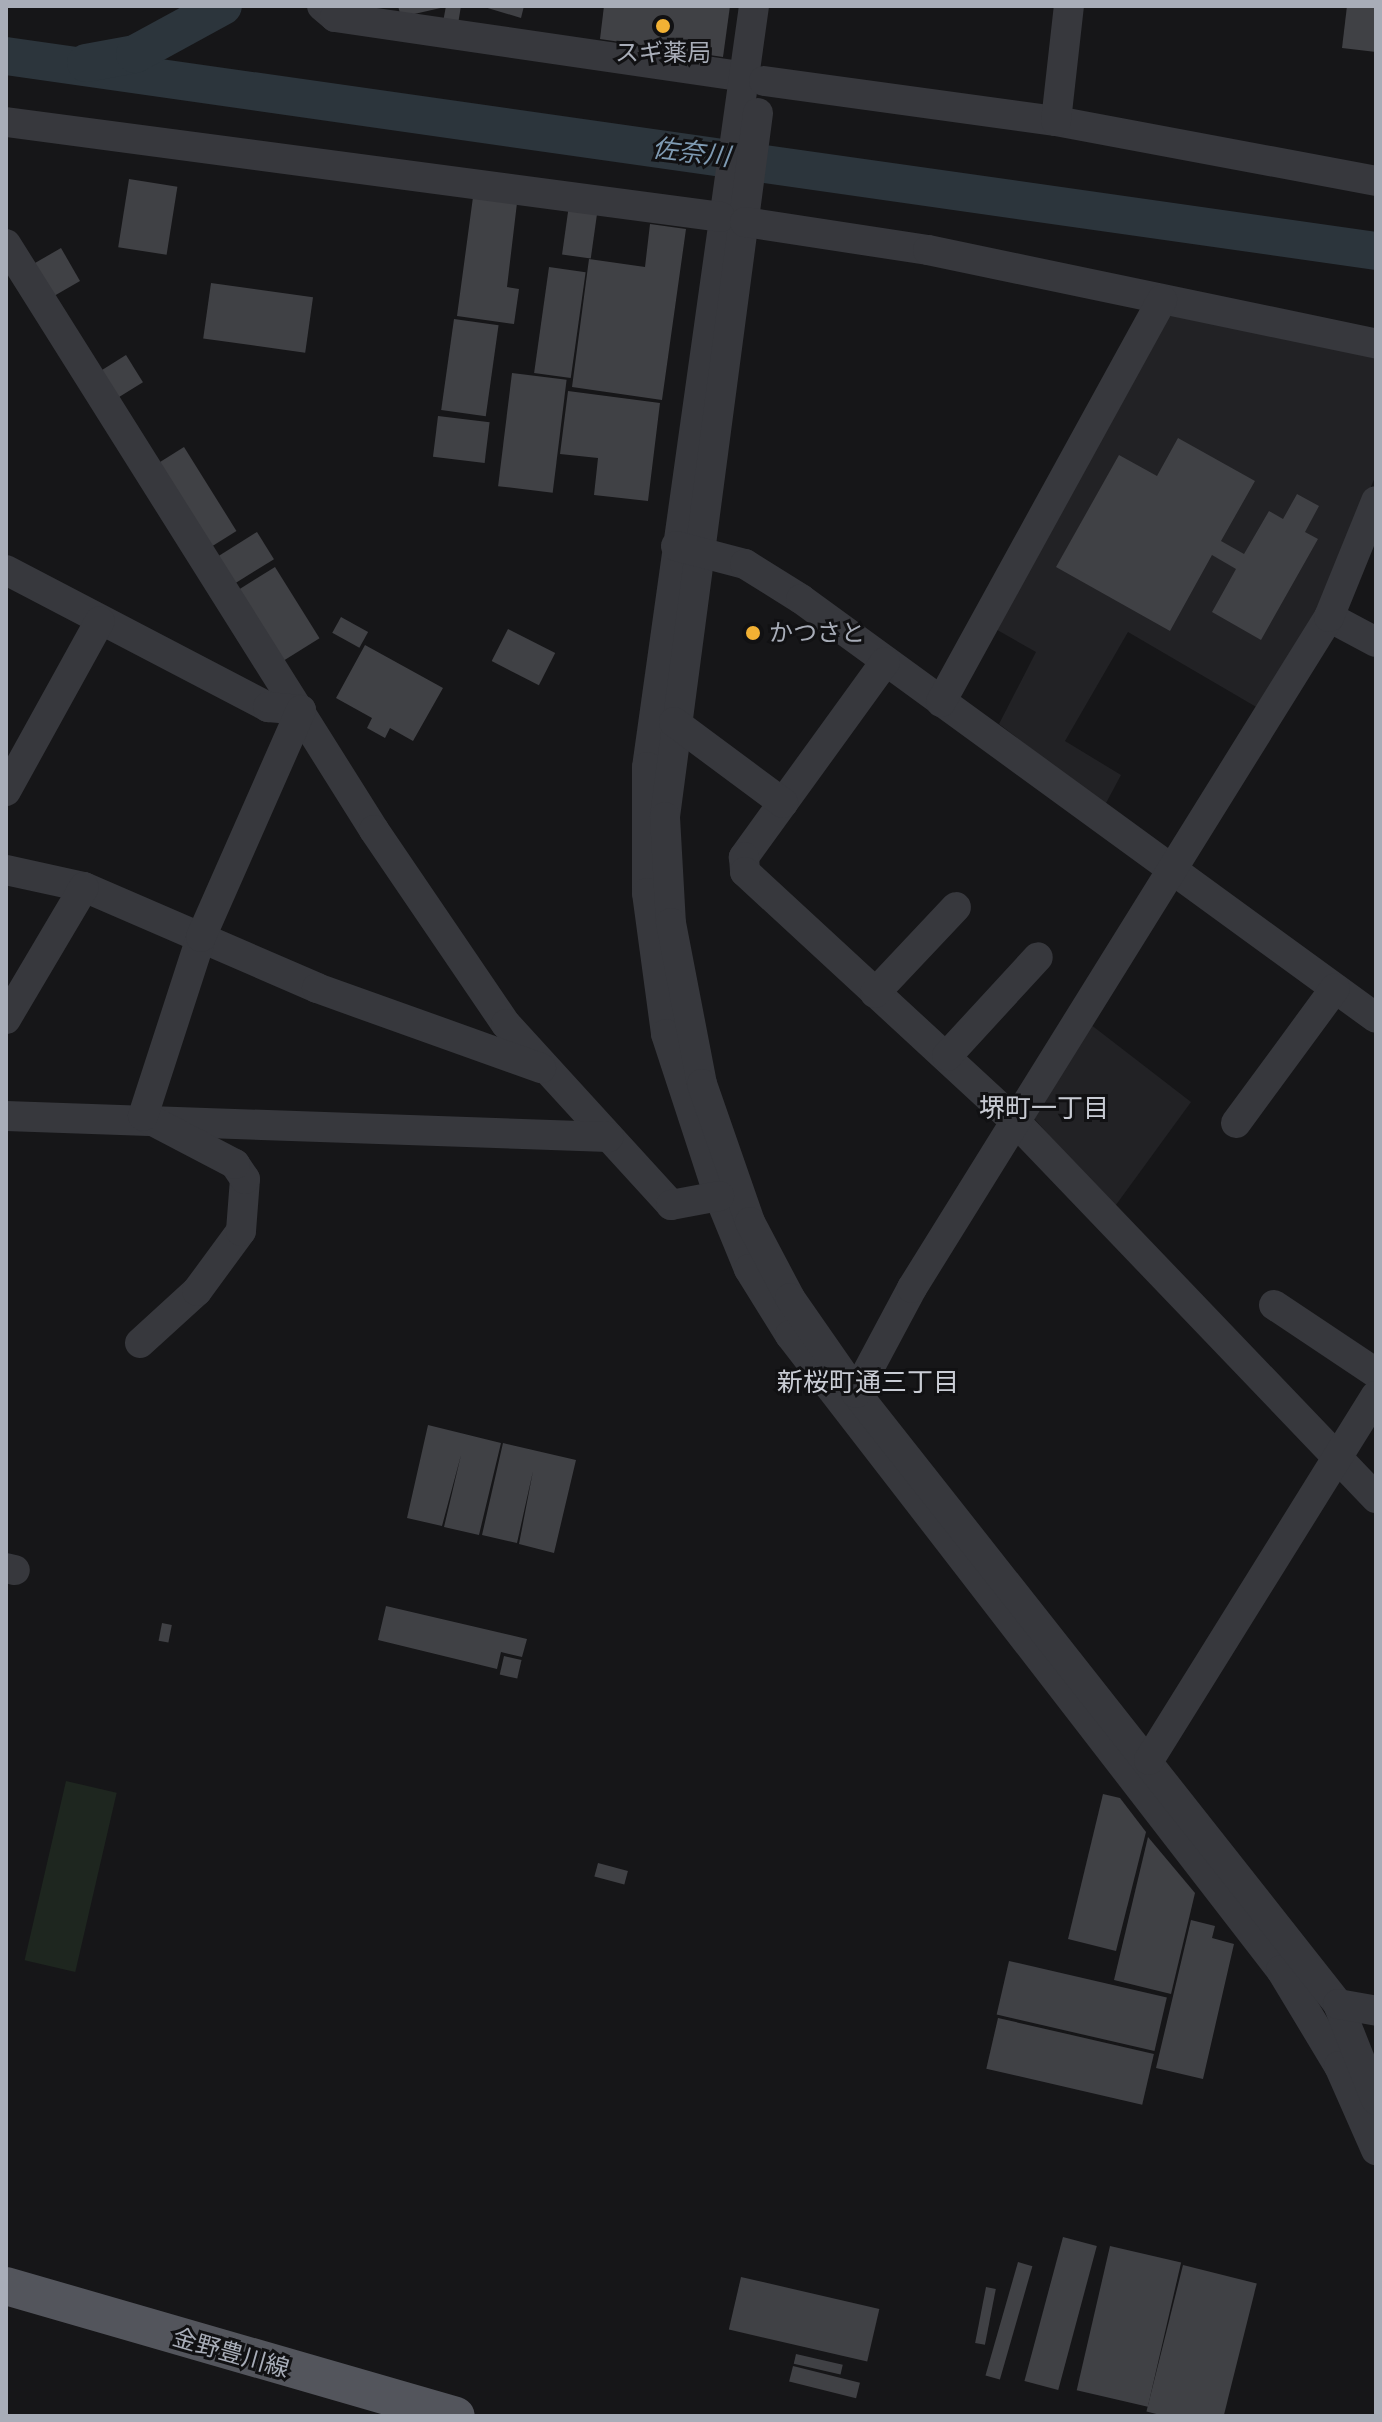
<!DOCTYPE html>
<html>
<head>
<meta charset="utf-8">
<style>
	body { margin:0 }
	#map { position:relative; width:1382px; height:2422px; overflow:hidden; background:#161618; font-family:"Asap Condensed","Noto Sans JP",sans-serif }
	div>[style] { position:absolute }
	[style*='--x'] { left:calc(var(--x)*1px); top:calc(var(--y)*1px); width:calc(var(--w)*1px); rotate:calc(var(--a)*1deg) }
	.built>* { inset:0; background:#222225 }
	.green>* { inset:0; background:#1e261f; transform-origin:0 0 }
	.river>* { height:38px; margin:-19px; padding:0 19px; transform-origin:19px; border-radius:19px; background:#2c353c }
	.building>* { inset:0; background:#404145; transform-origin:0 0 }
	.minor>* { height:30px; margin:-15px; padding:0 15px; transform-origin:15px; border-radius:15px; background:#37383d }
	.major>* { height:38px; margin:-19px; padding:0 19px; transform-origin:19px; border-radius:19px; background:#53555c }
	.dots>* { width:22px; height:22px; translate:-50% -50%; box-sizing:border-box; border:4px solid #111113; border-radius:50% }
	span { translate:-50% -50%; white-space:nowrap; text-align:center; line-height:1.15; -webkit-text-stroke:6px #111113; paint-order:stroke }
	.poi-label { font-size:24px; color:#a8adb8 }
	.left { translate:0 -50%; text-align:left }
	.street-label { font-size:24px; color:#a8adb8 }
	.water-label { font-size:26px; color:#7f9bb3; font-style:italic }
	.neighbourhood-label { font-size:26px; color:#c9ccd4 }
	.frame { position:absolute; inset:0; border:8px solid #a8adb8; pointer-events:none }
</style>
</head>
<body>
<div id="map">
	<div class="built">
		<div style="clip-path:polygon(1167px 313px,1376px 355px,1376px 475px,1313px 621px,1258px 708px,1128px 632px,1065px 741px,1121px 775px,1105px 805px,999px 724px,1036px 652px,992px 627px)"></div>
		<div style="clip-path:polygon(1090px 1024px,1191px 1102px,1113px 1209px,1033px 1117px)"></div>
	</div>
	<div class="green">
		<div style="left:66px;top:1781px;width:52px;height:184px;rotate:13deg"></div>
	</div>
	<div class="river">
		<div style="--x:6;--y:56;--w:1384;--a:8.1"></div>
		<div style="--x:86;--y:63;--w:50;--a:-10.4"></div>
		<div style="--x:135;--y:54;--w:100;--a:-28.6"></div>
	</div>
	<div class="building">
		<div style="clip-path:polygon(398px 6px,445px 6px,445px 7px,401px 17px)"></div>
		<div style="clip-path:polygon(446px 6px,461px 6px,458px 24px,443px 22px)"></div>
		<div style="clip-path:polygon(481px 6px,524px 6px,521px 18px)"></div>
		<div style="clip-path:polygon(604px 6px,730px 6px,723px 57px,600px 39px)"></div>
		<div style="clip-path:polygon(1347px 6px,1376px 6px,1376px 52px,1342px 48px)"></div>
		<div style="left:129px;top:179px;width:49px;height:69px;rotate:9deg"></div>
		<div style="clip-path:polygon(473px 197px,517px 203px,507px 287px,519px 289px,514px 324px,457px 316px)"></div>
		<div style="left:569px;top:205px;width:29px;height:50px;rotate:8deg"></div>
		<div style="clip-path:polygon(650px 224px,686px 229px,662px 400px,572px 387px,589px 259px,645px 267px)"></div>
		<div style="left:61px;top:248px;width:38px;height:31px;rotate:60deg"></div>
		<div style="left:549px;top:267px;width:37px;height:107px;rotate:8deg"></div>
		<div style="left:211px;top:283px;width:103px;height:56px;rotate:8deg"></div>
		<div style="left:454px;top:319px;width:45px;height:92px;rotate:8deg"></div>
		<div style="left:126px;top:355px;width:32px;height:32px;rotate:58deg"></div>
		<div style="left:512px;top:373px;width:55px;height:114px;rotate:7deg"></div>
		<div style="clip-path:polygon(568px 391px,660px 403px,648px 501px,594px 495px,598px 458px,560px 454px)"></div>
		<div style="left:438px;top:416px;width:52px;height:41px;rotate:7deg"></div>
		<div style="clip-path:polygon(1178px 438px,1255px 481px,1221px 541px,1244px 554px,1269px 511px,1283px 519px,1297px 494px,1319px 506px,1305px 532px,1318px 539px,1261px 640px,1212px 612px,1236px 569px,1212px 555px,1170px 631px,1056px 567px,1119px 455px,1157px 476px)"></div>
		<div style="left:184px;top:447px;width:99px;height:32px;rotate:58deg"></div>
		<div style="left:257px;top:532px;width:32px;height:49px;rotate:58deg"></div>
		<div style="left:275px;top:567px;width:84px;height:43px;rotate:58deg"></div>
		<div style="left:341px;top:617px;width:31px;height:18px;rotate:29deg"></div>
		<div style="left:508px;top:629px;width:53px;height:36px;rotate:27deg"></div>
		<div style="clip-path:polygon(365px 645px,443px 688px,413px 741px,390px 728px,385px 738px,367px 728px,372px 718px,336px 698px)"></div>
		<div style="clip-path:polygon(428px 1425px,501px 1443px,479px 1535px,444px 1527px,461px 1455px,442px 1526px,407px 1518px)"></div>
		<div style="clip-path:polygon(503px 1443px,576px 1460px,554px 1553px,519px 1544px,533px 1471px,517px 1543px,482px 1535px)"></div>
		<div style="clip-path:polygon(386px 1606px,527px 1639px,522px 1657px,501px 1652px,497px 1669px,378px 1640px)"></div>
		<div style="left:162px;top:1623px;width:10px;height:18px;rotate:11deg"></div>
		<div style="left:504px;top:1656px;width:18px;height:19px;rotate:13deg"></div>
		<div style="clip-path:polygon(1103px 1794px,1120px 1798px,1146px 1832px,1116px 1951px,1068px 1939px)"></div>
		<div style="clip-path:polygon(1148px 1837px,1195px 1893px,1171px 1994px,1114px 1980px)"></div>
		<div style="left:598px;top:1863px;width:31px;height:14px;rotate:15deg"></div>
		<div style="clip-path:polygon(1191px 1920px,1215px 1926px,1212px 1938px,1234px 1944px,1203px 2079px,1156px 2068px)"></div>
		<div style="left:1009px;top:1961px;width:162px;height:55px;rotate:13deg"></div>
		<div style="left:998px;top:2018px;width:160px;height:52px;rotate:13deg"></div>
		<div style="left:1063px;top:2237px;width:35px;height:149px;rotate:15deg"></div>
		<div style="left:1110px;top:2246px;width:73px;height:148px;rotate:13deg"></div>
		<div style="left:1018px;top:2262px;width:15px;height:118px;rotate:16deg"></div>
		<div style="left:1183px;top:2265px;width:76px;height:151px;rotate:14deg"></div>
		<div style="left:741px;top:2277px;width:142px;height:54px;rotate:13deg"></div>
		<div style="left:986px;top:2287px;width:10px;height:57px;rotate:11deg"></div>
		<div style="left:796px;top:2354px;width:48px;height:10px;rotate:13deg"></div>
		<div style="left:793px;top:2366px;width:69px;height:16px;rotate:14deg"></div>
	</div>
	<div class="minor">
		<div style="--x:322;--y:6;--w:17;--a:40"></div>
		<div style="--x:335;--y:17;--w:413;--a:8.3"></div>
		<div style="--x:754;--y:6;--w:768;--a:98"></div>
		<div style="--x:647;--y:767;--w:126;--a:90"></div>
		<div style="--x:647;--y:893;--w:142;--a:82.3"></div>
		<div style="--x:666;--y:1034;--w:170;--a:71.9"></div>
		<div style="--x:719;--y:1196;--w:79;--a:67.7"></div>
		<div style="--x:749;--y:1269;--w:78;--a:58.2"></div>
		<div style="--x:790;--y:1335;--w:803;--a:52.29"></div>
		<div style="--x:1281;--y:1970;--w:112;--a:58.9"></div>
		<div style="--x:1339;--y:2066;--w:92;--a:66.2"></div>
		<div style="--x:764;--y:81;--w:295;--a:7.8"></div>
		<div style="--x:1056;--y:121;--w:326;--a:10.6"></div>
		<div style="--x:758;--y:113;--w:710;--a:97.53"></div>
		<div style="--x:665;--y:817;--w:106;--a:86.8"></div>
		<div style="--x:671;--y:923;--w:164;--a:79.1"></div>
		<div style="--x:702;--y:1084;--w:146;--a:70.8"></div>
		<div style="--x:750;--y:1222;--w:86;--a:62.2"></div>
		<div style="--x:790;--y:1298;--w:116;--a:55.2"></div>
		<div style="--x:856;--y:1393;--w:778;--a:51.73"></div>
		<div style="--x:1338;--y:2004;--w:103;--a:68.4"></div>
		<div style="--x:1056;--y:121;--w:116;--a:-83.6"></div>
		<div style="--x:6;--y:122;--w:721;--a:7.57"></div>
		<div style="--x:745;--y:222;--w:185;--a:8.7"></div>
		<div style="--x:928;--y:250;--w:458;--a:11.8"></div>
		<div style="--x:6;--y:244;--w:692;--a:57.87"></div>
		<div style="--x:374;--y:830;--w:235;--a:55.8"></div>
		<div style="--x:506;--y:1024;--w:245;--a:47.6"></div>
		<div style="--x:671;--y:1205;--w:49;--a:-10.6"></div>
		<div style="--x:676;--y:546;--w:71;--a:14.6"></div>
		<div style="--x:745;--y:564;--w:66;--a:32"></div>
		<div style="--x:801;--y:599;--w:711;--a:36.08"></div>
		<div style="--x:6;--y:570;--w:296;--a:27.6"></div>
		<div style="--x:268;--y:707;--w:33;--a:5"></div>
		<div style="--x:1329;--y:617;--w:53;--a:28"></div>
		<div style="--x:885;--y:662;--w:241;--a:125.9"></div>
		<div style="--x:744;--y:857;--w:15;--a:86"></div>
		<div style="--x:745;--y:872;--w:367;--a:42.7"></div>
		<div style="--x:1015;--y:1121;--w:522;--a:46.24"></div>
		<div style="--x:941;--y:702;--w:459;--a:-61.2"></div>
		<div style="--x:674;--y:722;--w:136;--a:36.6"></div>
		<div style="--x:6;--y:791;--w:194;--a:-61.1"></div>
		<div style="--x:6;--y:870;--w:80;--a:12.3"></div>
		<div style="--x:84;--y:887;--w:254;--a:23.4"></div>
		<div style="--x:317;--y:988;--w:238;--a:19.7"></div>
		<div style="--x:875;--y:993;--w:118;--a:-46.7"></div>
		<div style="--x:6;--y:1019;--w:153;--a:-59.4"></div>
		<div style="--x:947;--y:1056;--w:134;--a:-47.4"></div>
		<div style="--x:6;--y:1116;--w:603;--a:1.99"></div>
		<div style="--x:1236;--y:1123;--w:167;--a:-53.7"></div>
		<div style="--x:1274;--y:1305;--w:123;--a:33.7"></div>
		<div style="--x:140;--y:1343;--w:77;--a:-42.4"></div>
		<div style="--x:197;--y:1291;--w:74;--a:-53.7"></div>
		<div style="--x:241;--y:1231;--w:52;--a:-85.6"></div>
		<div style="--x:245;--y:1179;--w:18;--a:-124"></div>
		<div style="--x:235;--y:1164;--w:104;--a:-152.4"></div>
		<div style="--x:143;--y:1116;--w:188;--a:-72"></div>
		<div style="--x:201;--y:937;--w:248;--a:-66.2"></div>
		<div style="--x:856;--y:1393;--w:119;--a:-61.9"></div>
		<div style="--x:912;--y:1288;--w:790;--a:-58.14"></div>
		<div style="--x:1329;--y:617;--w:125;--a:-67.9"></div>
		<div style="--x:6;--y:1568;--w:9;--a:13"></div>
		<div style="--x:1149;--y:1760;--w:429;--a:-58.1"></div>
		<div style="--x:1338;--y:2004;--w:39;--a:10"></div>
	</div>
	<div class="major">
		<div style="--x:6;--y:2286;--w:468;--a:16.1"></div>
	</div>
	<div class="dots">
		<div style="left:663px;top:26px;background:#f2b134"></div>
		<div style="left:753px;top:633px;background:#f2b134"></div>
	</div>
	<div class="poi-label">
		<span style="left:663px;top:53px">スギ薬局</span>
		<span class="left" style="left:769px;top:633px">かつさと</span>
	</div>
	<div class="street-label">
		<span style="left:231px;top:2353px;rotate:16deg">金野豊川線</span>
	</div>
	<div class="water-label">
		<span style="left:691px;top:153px;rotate:7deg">佐奈川</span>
	</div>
	<div class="neighbourhood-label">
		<span style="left:1044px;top:1109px">堺町一丁目</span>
		<span style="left:868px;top:1383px">新桜町通三丁目</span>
	</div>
	<div class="frame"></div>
</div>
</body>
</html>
